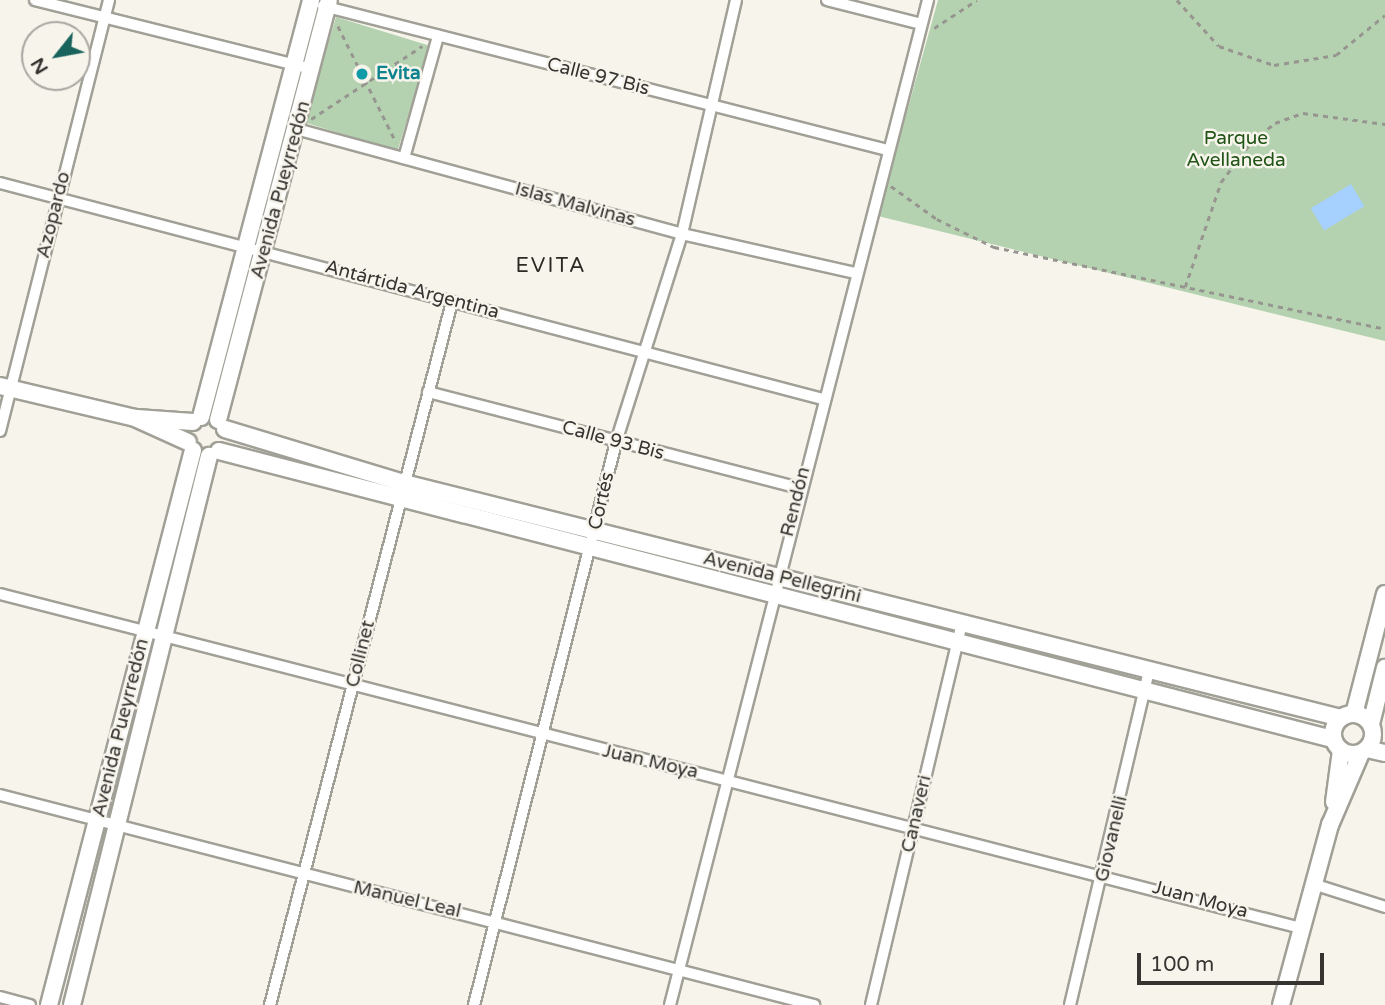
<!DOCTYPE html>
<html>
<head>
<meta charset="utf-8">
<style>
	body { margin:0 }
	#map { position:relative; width:1385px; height:1005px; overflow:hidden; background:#f6f4eb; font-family:"Varela Round",sans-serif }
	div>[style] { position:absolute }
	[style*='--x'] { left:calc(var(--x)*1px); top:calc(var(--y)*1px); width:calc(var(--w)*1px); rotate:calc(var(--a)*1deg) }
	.green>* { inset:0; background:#b4d2af; transform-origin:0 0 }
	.water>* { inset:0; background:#a6d0fe; transform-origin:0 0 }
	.path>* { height:2.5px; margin-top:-1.25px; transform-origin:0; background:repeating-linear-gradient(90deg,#97958f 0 5px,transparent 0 10px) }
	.roads { filter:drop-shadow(2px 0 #a1a097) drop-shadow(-2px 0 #a1a097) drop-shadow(0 2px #a1a097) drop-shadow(0 -2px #a1a097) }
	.minor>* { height:10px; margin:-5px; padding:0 5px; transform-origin:5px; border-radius:5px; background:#fff }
	.secondary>* { height:16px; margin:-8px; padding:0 8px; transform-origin:8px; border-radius:8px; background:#fff }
	.secondary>.ring { margin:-8px; padding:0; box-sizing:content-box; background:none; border:16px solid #fff; border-radius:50% }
	.dots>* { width:19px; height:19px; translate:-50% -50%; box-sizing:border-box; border:4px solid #f6f4eb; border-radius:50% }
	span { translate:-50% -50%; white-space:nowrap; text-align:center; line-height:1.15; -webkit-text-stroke:5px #f6f4eb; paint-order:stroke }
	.culture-label { font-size:19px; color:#0d838f; font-weight:700 }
	.left { translate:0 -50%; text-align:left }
	.street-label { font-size:19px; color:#353431 }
	.park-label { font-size:19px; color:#205416 }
	.neighbourhood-label { font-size:21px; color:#2b2a23; letter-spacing:2px }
	.north { position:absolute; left:21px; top:21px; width:70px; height:70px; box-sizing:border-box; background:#f6f4eb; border:2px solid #a9a7a1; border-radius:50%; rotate:239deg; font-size:19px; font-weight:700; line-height:28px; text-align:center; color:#353431 }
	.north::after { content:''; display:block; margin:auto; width:24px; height:32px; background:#18645d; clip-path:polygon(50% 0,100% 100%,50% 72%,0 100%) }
	.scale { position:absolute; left:1137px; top:953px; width:187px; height:32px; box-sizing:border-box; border:4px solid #353431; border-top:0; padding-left:9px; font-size:21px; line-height:24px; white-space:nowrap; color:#353431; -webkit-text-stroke:5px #f6f4eb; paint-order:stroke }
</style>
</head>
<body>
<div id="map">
	<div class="green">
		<div style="clip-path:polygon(938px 0,1385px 0,1385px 341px,878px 216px)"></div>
		<div style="left:336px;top:17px;width:98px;height:110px;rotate:17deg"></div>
		<div style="left:148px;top:654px;width:4px;height:156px;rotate:14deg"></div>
	</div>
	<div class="water">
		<div style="left:1351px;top:184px;width:26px;height:47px;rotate:59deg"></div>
	</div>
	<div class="path">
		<div style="--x:1177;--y:0;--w:62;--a:47.6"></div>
		<div style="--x:1219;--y:46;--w:58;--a:19.1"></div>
		<div style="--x:1274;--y:65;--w:63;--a:-9.2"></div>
		<div style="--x:1336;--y:55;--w:63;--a:-39.2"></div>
		<div style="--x:338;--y:26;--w:130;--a:63.4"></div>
		<div style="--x:934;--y:28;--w:51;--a:-33.1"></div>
		<div style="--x:311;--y:119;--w:133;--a:-33.3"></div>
		<div style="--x:891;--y:186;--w:57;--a:35.7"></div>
		<div style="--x:937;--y:219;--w:64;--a:26.2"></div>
		<div style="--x:994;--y:247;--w:400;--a:11.8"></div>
		<div style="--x:1185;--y:287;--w:111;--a:-71.1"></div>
		<div style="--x:1221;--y:182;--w:51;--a:-52.9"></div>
		<div style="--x:1252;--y:141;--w:29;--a:-38"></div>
		<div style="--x:1275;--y:123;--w:30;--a:-20"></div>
		<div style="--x:1303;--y:113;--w:83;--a:7.6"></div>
	</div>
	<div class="roads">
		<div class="minor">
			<div style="--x:35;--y:0;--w:285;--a:14"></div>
			<div style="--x:827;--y:0;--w:97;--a:14.3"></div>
			<div style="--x:323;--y:6;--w:582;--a:14.32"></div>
			<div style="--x:296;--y:129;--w:400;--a:15.2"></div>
			<div style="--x:682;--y:234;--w:177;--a:12.7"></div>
			<div style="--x:404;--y:158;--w:127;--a:-74.4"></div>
			<div style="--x:0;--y:183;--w:851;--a:14.71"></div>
			<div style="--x:428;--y:392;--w:383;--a:14.5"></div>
			<div style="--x:0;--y:431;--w:445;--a:-75.8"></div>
			<div style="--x:0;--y:594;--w:1343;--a:14.4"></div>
			<div style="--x:0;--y:795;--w:841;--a:14.47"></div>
			<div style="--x:1313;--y:884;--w:76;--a:17.7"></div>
			<div style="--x:0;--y:997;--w:31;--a:15"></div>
			<div style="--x:270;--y:1005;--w:726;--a:-75.49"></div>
			<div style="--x:474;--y:1005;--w:581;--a:-75.84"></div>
			<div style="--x:616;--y:442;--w:218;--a:-72.4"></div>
			<div style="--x:682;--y:234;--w:240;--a:-77"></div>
			<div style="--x:670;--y:1005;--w:1038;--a:-75.6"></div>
			<div style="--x:871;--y:1005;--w:394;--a:-76.6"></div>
			<div style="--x:1070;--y:1005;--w:342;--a:-76.7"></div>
		</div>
		<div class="secondary">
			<div style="--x:0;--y:386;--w:139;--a:13.3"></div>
			<div style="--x:135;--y:418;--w:58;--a:24.4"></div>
			<div style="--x:201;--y:417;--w:431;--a:-75.2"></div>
			<div style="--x:137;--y:418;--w:56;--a:4.1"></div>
			<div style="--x:218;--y:420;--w:434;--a:-75.2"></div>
			<div style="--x:225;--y:429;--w:187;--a:16.8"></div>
			<div style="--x:404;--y:483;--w:966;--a:14.08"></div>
			<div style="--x:219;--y:451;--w:1151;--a:14.5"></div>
			<div style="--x:1354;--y:714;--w:124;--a:-75.5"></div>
			<div class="ring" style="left:1333px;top:714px;width:24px;height:24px"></div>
			<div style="--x:1371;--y:724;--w:58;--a:-76"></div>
			<div style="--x:1367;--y:749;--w:18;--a:13"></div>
			<div style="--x:1334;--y:802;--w:52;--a:-82.3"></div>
			<div style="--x:49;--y:1005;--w:573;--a:-75.45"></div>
			<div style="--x:72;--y:1005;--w:566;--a:-75.99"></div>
			<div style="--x:1281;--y:1005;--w:187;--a:-74.8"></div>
			<div style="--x:1330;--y:825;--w:78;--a:-66.7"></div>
		</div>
	</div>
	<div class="dots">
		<div style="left:362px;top:74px;background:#0f9aa8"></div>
	</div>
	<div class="culture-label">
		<span class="left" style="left:376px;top:74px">Evita</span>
	</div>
	<div class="street-label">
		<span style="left:598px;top:77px;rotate:14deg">Calle 97 Bis</span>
		<span style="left:281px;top:190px;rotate:-75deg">Avenida Pueyrredón</span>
		<span style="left:575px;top:205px;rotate:15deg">Islas Malvinas</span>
		<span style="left:54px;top:215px;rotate:-76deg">Azopardo</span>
		<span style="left:412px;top:290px;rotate:15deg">Antártida Argentina</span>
		<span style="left:613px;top:441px;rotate:15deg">Calle 93 Bis</span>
		<span style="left:602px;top:501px;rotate:-77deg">Cortés</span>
		<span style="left:796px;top:502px;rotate:-76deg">Rendón</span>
		<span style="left:782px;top:578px;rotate:14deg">Avenida Pellegrini</span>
		<span style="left:361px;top:654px;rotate:-76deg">Collinet</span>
		<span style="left:121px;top:728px;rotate:-76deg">Avenida Pueyrredón</span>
		<span style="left:650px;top:762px;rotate:13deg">Juan Moya</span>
		<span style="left:917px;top:814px;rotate:-77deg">Canaveri</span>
		<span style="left:1112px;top:839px;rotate:-77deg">Giovanelli</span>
		<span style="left:407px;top:900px;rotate:13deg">Manuel Leal</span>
		<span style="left:1200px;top:900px;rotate:15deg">Juan Moya</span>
	</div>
	<div class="park-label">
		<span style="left:1236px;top:150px">Parque<br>Avellaneda</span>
	</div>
	<div class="neighbourhood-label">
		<span style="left:551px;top:266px">EVITA</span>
	</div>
	<div class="north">N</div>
	<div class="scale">100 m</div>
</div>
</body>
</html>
